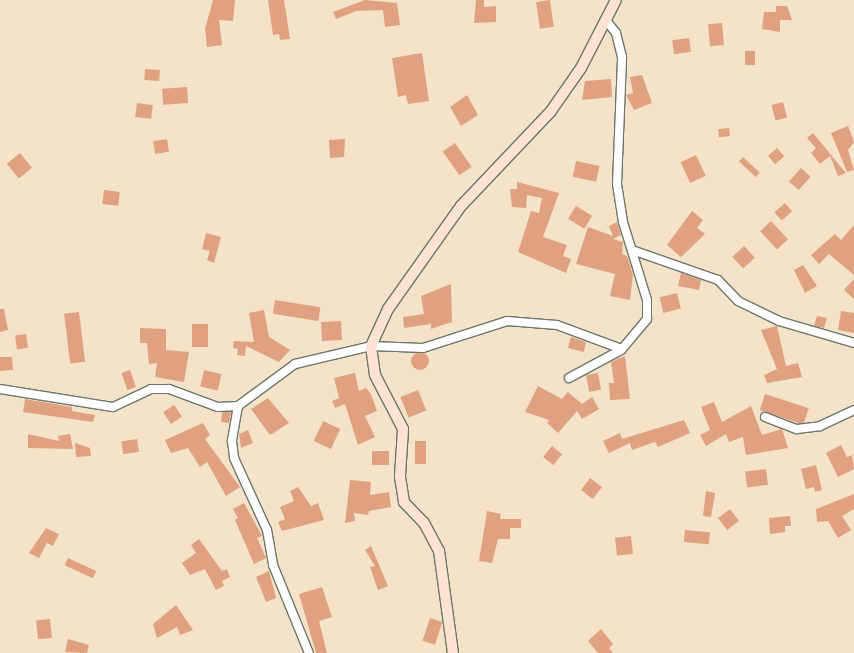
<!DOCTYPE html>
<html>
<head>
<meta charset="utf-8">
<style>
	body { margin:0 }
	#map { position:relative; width:854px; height:653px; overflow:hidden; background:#f5e3c9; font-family:"IM FELL English",serif }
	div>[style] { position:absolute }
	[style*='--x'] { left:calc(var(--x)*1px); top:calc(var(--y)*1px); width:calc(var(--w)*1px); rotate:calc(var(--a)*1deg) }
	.building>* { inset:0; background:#dfa17f; transform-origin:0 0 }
	.round { border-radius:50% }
	.roads { filter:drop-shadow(1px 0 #6a7768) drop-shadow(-1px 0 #6a7768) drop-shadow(0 1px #6a7768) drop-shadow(0 -1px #6a7768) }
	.street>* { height:8px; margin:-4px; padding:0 4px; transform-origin:4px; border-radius:4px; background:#fff }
	.secondary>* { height:10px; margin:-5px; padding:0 5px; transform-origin:5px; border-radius:5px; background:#fee3d2 }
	span { translate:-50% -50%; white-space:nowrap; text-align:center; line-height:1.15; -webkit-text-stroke:4px #fcf5e5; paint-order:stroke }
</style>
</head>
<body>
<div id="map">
	<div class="building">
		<div style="clip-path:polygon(213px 0,235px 0,233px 21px,219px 20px,222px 45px,207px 47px,205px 29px)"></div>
		<div style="clip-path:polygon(268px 0,284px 0,290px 39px,280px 40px,279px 34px,273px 35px)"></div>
		<div style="clip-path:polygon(365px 0,397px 3px,400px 25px,385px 27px,383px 10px,356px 11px,336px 19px,333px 12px)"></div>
		<div style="clip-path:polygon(476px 0,484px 0,484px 7px,496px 6px,496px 22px,474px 23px)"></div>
		<div style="left:550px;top:0;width:27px;height:14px;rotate:82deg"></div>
		<div style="clip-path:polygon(776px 6px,787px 6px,792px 20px,780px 20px,780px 32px,762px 29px,764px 12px,776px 12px)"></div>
		<div style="left:722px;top:23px;width:22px;height:14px;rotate:85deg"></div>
		<div style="left:689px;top:38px;width:14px;height:17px;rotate:82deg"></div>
		<div style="left:745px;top:51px;width:10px;height:14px"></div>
		<div style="clip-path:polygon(422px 53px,429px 101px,408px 104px,406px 95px,398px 97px,392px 58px)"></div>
		<div style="left:145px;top:69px;width:15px;height:11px;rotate:4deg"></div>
		<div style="clip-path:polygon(642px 75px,652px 103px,634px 110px,626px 95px,633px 93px,630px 77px)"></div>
		<div style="clip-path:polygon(611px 79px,612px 97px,582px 100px,585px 81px)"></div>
		<div style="left:187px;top:87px;width:16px;height:25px;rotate:86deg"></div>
		<div style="clip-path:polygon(467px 95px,478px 115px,461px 126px,450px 107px)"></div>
		<div style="left:783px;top:102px;width:16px;height:12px;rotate:75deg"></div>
		<div style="left:137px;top:103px;width:16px;height:14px;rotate:7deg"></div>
		<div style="clip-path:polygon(848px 126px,854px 142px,848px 150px,854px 170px,847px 172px,831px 133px)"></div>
		<div style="left:729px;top:128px;width:8px;height:11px;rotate:83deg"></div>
		<div style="clip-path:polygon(813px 133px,831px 155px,846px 173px,838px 176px,830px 156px,820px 164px,811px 153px,816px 148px,807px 138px)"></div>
		<div style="left:167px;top:139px;width:13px;height:14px;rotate:81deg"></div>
		<div style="clip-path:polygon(345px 139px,344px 157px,330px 158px,329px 140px)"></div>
		<div style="left:455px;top:143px;width:29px;height:15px;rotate:55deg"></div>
		<div style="left:777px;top:148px;width:11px;height:12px;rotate:49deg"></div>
		<div style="left:20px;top:153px;width:19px;height:17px;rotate:51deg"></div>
		<div style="left:696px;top:155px;width:23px;height:17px;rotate:65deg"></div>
		<div style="left:743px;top:157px;width:23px;height:6px;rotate:43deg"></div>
		<div style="left:576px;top:161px;width:24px;height:16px;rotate:12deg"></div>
		<div style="left:801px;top:168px;width:13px;height:18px;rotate:42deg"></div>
		<div style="clip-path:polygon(517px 182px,559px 193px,543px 237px,567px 245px,563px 256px,571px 259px,566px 273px,518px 252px,531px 211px,539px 213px,542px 198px,527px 195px,526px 208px,512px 207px,510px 189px,517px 189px)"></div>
		<div style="left:104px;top:190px;width:16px;height:14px;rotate:7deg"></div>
		<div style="left:785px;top:203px;width:11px;height:14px;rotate:49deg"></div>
		<div style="left:576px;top:206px;width:19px;height:15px;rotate:32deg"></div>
		<div style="clip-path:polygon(692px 211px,703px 220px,697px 228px,705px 234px,681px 257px,667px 245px)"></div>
		<div style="left:771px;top:221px;width:25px;height:15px;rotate:47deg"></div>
		<div style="clip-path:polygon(617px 222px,621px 235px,613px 239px,623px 242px,622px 254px,627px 256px,633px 275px,630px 300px,610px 296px,615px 274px,576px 264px,588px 227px,613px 236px,609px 226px)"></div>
		<div style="clip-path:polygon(854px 225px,854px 275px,829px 254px,819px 264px,811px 255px,835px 234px,841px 240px)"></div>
		<div style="clip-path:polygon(206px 233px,221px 237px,214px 263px,207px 260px,210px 251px,202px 249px)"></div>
		<div style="left:744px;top:246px;width:16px;height:16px;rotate:47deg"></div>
		<div style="clip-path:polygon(803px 265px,817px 286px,805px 293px,794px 270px)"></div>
		<div style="clip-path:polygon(681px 273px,701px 280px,699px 290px,678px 286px)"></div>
		<div style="clip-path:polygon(854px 279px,854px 299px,844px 290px)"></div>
		<div style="clip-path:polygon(451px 284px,452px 322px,431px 329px,431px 324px,404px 328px,403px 317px,424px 314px,421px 296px)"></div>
		<div style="left:677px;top:293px;width:16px;height:18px;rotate:76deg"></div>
		<div style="left:275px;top:300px;width:46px;height:14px;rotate:9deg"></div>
		<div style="clip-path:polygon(0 309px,4px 309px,8px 330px,0 332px)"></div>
		<div style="clip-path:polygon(264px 310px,269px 337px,290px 350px,279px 362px,246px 346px,245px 356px,237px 355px,238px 349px,233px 348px,234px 341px,254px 342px,249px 313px)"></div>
		<div style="clip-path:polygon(841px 311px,854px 313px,854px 333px,838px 330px)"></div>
		<div style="left:79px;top:312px;width:50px;height:15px;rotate:83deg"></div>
		<div style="clip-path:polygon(817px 316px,827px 318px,824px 328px,814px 326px)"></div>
		<div style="left:341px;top:321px;width:19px;height:20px;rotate:87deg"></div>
		<div style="left:192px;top:324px;width:16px;height:23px"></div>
		<div style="clip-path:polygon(777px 326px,786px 366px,798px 363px,802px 377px,767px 383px,764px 375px,777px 369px,761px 330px)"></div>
		<div style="clip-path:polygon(140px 328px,166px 329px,166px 350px,189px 352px,184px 382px,155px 377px,157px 363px,149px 364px,147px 343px,140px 343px)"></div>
		<div style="left:26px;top:334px;width:14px;height:11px;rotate:82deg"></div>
		<div style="clip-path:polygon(571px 337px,586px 342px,584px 352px,568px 348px)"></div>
		<div class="round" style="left:411px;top:352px;width:18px;height:18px"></div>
		<div style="clip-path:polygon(625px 356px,630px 399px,610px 400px,609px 383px,614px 383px,611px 362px)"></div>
		<div style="clip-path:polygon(0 357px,12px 357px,13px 370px,0 371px)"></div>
		<div style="left:130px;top:370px;width:18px;height:9px;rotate:71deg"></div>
		<div style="left:204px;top:370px;width:18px;height:17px;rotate:13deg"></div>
		<div style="clip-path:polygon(355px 373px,359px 391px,366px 388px,371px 394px,377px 411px,365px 416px,375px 437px,358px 445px,345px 404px,335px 408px,332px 401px,339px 398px,334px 378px)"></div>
		<div style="left:598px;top:373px;width:17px;height:12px;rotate:80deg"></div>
		<div style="clip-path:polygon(538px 386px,562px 399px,568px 392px,582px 404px,592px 397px,599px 409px,582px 419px,577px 411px,558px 433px,547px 423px,549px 420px,525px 412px)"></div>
		<div style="left:418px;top:390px;width:22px;height:19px;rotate:68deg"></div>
		<div style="left:765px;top:394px;width:46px;height:17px;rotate:18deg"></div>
		<div style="clip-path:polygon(268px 398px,289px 423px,270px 435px,251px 409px)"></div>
		<div style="clip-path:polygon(25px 399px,72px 407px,72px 411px,95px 415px,93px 422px,23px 412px)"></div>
		<div style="clip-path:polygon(714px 402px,722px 422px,751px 406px,762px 435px,782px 429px,788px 448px,746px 455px,743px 437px,729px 442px,726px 434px,706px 446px,700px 435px,710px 430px,701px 407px)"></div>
		<div style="left:174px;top:405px;width:14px;height:13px;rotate:56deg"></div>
		<div style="clip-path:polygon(222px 412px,231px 412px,229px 423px,221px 422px)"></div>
		<div style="clip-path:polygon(684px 420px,690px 433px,658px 447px,655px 442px,632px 450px,630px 443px,609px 453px,603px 441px,620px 433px,622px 439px)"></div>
		<div style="left:323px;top:421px;width:19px;height:22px;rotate:25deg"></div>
		<div style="clip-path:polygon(203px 423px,210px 435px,205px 439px,240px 487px,226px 496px,207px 462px,200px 467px,188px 448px,171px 453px,165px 440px)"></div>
		<div style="clip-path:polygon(248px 430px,253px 443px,241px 448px,239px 434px)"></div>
		<div style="clip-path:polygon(28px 434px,59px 441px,58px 436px,70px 434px,73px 449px,28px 448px)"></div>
		<div style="left:137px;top:439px;width:13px;height:16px;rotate:81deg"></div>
		<div style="left:415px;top:441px;width:11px;height:23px"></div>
		<div style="clip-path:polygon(75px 443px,90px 448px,91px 456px,76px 457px)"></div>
		<div style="clip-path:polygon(841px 445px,847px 457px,852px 455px,854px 469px,838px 477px,826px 453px)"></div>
		<div style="left:552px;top:446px;width:13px;height:14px;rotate:39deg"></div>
		<div style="left:372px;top:451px;width:17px;height:14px"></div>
		<div style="clip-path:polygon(816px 465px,822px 490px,815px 492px,814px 487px,806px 489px,801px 469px)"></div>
		<div style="left:766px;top:469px;width:16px;height:21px;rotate:83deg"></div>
		<div style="left:590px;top:478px;width:15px;height:15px;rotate:37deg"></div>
		<div style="clip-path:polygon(350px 480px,371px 482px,370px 495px,389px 492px,391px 507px,369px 511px,368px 515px,354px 513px,355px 521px,345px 523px)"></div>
		<div style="clip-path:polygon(298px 487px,311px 506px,318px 503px,324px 520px,282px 531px,278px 522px,285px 519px,280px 507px,294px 501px,290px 491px)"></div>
		<div style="clip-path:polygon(706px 491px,715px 493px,711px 517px,703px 516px)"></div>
		<div style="clip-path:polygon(854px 494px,854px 509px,842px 516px,851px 530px,838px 538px,828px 521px,817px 522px,816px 509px)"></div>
		<div style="clip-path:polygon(244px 503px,262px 536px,257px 538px,266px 558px,254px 564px,235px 520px,238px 518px,233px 509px)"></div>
		<div style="left:730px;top:509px;width:15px;height:15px;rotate:53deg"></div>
		<div style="clip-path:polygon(487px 511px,501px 514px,500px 519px,521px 519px,521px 528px,510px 528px,510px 539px,498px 539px,492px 563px,479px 561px)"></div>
		<div style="clip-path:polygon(790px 516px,791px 526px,785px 526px,785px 532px,770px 534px,769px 518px)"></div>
		<div style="clip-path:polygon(46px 528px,59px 534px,53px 546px,47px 543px,39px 558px,29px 553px)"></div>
		<div style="left:685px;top:530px;width:25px;height:12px;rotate:5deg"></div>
		<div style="left:631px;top:536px;width:18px;height:16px;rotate:84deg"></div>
		<div style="clip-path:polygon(199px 539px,222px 571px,227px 569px,230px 577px,222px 581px,224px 586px,216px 590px,205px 569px,190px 575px,182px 563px,196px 553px,191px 545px)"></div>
		<div style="clip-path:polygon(371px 546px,388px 586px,378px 590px,370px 567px,375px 566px,365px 550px)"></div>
		<div style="left:68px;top:558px;width:31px;height:8px;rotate:25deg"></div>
		<div style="clip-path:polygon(269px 571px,276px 598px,266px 602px,256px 577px)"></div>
		<div style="clip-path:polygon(322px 587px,332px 617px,319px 621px,327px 653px,316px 653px,299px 594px)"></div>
		<div style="clip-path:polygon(176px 605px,193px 630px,180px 635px,177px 627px,157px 638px,153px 624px)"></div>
		<div style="left:430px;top:618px;width:13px;height:24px;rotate:18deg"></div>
		<div style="left:50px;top:619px;width:19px;height:14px;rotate:84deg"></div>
		<div style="clip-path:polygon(601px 629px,613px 644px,609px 648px,613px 653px,598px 653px,588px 641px)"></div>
		<div style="clip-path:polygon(68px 639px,89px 645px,87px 653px,65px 652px)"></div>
	</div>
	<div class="roads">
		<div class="street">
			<div style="--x:632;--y:250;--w:91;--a:19.2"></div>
			<div style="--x:718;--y:280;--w:29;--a:46"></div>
			<div style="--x:738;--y:301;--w:46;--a:26"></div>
			<div style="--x:779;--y:321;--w:78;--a:16.3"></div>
			<div style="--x:569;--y:378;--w:59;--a:-28.3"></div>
			<div style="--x:0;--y:389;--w:114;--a:9.1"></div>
			<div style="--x:113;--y:407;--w:42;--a:-25.3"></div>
			<div style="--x:151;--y:389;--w:18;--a:0"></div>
			<div style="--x:169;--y:389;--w:52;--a:20.2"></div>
			<div style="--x:218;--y:407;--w:20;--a:-3"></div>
			<div style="--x:238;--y:406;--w:71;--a:-36.4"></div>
			<div style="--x:295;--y:364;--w:78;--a:-13.3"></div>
			<div style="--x:371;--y:346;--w:52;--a:2.2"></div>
			<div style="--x:423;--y:348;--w:88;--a:-17.8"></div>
			<div style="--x:507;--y:321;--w:50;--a:4.6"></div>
			<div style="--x:557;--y:325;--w:69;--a:20.3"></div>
			<div style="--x:622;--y:349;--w:39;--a:-50"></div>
			<div style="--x:647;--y:319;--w:19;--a:-90"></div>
			<div style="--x:647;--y:300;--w:82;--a:-107.1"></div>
			<div style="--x:623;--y:222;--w:38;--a:-99"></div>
			<div style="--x:617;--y:184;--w:127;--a:-87.7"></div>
			<div style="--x:622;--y:57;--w:25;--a:-104"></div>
			<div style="--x:616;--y:33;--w:16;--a:-128"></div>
			<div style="--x:238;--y:406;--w:36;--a:100"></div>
			<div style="--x:232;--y:441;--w:17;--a:83"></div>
			<div style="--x:234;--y:458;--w:79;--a:65.4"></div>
			<div style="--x:267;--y:530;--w:36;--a:80"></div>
			<div style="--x:273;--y:565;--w:95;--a:67.8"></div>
			<div style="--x:765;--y:417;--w:34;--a:21"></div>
			<div style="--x:797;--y:429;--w:23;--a:-7"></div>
			<div style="--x:820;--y:426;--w:38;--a:-25"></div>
		</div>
		<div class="secondary">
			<div style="--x:453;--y:653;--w:103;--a:-97.8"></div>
			<div style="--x:439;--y:551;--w:32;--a:-118"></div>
			<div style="--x:424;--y:523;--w:29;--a:-134"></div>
			<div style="--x:404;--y:502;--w:26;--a:-99"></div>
			<div style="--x:400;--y:476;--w:47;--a:-86.3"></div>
			<div style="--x:403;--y:429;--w:61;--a:-117.4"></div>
			<div style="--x:375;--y:375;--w:29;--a:-98"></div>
			<div style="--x:371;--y:346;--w:41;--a:-65.3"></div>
			<div style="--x:388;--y:309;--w:126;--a:-54.7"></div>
			<div style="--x:461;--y:206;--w:131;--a:-46.5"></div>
			<div style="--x:551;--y:111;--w:52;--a:-55.1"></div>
			<div style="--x:581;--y:68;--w:76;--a:-62.8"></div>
		</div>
	</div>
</div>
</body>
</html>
